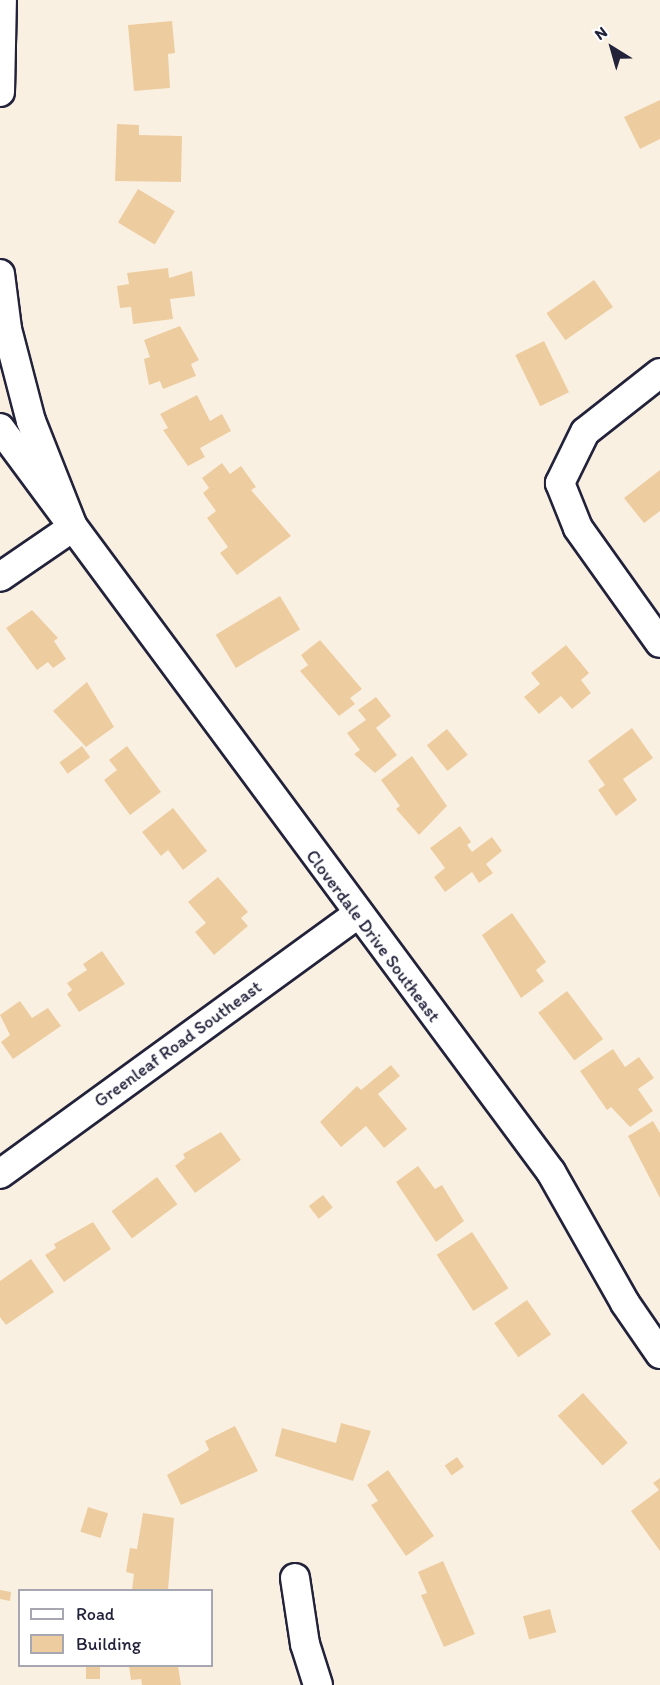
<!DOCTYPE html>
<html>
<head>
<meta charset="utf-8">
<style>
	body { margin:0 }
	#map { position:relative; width:660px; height:1685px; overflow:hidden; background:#faf0e2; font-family:Itim,sans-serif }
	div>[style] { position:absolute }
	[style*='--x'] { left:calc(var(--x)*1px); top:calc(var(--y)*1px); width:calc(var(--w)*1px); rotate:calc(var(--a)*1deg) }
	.building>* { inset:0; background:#edcda0; transform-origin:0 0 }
	.roads { filter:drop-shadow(2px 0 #22223b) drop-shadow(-2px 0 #22223b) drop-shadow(0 2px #22223b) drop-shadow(0 -2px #22223b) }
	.minor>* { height:28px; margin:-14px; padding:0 14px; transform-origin:14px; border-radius:14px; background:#fff }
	span { translate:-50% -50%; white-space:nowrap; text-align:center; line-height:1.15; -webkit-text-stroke:5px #fff; paint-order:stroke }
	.street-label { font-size:18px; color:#22223b }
	.legend { position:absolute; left:18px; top:1589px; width:195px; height:78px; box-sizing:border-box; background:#fff; border:2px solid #a7a7b1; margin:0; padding:8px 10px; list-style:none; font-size:18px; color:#22223b }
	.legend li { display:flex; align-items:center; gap:12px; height:30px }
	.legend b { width:30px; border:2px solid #a7a7b1 }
	.north { position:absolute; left:582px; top:18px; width:60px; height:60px; -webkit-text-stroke:4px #fff; paint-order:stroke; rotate:323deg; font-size:16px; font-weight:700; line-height:24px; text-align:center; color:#22223b }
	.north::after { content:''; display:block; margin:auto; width:21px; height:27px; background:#22223b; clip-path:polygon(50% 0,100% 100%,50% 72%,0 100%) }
</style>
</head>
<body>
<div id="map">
	<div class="building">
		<div style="clip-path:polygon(172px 21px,175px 53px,168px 54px,170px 88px,134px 91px,128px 25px)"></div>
		<div style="clip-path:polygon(660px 100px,660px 139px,640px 149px,624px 117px)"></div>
		<div style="clip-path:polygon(117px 124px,139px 125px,139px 135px,182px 136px,181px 182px,115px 181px)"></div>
		<div style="left:138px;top:189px;width:43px;height:39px;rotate:31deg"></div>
		<div style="clip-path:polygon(168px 268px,169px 278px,192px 271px,195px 296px,170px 299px,173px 319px,133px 324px,131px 307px,120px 308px,117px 286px,129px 284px,127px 273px)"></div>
		<div style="left:594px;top:280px;width:33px;height:58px;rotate:55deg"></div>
		<div style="clip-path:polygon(180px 326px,199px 360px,191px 364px,196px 376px,163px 389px,160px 381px,149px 385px,144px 359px,150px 357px,144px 340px)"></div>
		<div style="left:544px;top:341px;width:57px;height:32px;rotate:64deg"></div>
		<div style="clip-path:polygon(197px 395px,210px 421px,222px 414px,231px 431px,200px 448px,205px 457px,188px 466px,163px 430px,168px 428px,160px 414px)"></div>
		<div style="clip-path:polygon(222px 463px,230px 474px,241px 466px,256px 487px,251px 490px,291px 536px,237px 575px,220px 553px,228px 547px,207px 518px,216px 511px,203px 493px,209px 488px,202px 478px)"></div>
		<div style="clip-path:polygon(660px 470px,660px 511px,644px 523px,624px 498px)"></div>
		<div style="left:280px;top:596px;width:39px;height:75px;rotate:59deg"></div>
		<div style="clip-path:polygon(32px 610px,58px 638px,54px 641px,66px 659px,53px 668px,48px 662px,37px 670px,6px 628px)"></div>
		<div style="clip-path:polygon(320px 640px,362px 689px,350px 698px,355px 704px,339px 716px,300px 671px,308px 665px,301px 655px)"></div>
		<div style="clip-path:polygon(566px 645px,589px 673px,581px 680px,591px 693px,572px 709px,561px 696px,539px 714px,524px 697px,540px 684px,531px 673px)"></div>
		<div style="clip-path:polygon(87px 682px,114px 727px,86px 747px,53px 711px)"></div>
		<div style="clip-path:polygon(376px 697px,391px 716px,376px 728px,397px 755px,375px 773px,354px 754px,360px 750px,347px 733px,366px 720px,358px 710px)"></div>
		<div style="clip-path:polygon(632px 728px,653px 758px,623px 779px,637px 800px,616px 816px,598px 790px,605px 785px,588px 761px)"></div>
		<div style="left:447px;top:729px;width:33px;height:26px;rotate:51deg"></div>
		<div style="left:82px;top:746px;width:14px;height:28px;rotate:54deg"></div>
		<div style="clip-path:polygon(127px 746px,161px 792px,130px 815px,104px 780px,117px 770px,109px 760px)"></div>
		<div style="clip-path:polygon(412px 756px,447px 806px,419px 835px,396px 809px,400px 806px,381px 780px)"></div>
		<div style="clip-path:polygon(173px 808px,207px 851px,183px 870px,168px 850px,161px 856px,142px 832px)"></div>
		<div style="clip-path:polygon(460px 826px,471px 842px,467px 845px,472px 852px,492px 837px,502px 851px,486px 864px,493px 873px,479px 883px,472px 872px,445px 892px,434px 877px,445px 868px,430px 848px)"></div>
		<div style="clip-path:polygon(218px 877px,248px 912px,241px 918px,248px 926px,214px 955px,195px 932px,206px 923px,188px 902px)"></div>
		<div style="clip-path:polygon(512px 913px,546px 962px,536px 970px,544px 981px,521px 998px,482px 935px)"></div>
		<div style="clip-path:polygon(102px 951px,125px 984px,79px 1012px,67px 994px,72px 990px,67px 983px,87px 970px,83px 964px)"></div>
		<div style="left:567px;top:991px;width:60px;height:36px;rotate:53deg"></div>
		<div style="clip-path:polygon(20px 1001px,32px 1018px,48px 1008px,61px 1026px,13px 1059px,1px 1042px,10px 1035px,0 1015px)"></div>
		<div style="clip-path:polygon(613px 1049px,625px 1067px,639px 1057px,654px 1078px,638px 1089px,653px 1111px,630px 1127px,611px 1107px,607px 1110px,580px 1071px)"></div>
		<div style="clip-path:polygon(391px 1065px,400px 1076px,378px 1094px,407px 1129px,384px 1148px,366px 1126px,341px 1147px,320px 1122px,357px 1086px,361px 1090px)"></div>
		<div style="clip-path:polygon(653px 1121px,660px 1133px,660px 1198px,628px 1136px)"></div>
		<div style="clip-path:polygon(221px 1132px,241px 1160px,195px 1193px,175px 1166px,185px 1158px,183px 1154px)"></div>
		<div style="clip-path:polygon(418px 1166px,435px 1189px,442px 1185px,464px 1221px,436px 1242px,396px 1182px)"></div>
		<div style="left:157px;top:1177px;width:34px;height:57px;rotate:53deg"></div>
		<div style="left:323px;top:1195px;width:16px;height:18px;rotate:52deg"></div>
		<div style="clip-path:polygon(93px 1222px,111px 1249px,64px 1282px,45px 1255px,56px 1248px,54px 1244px)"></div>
		<div style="left:472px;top:1232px;width:67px;height:42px;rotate:57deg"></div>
		<div style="clip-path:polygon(31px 1259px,54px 1292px,6px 1325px,0 1317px,0 1281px)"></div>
		<div style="left:527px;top:1300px;width:42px;height:40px;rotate:55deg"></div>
		<div style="left:583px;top:1393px;width:67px;height:34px;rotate:48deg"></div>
		<div style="clip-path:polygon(341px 1423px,371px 1431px,353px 1481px,275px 1456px,282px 1428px,336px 1443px)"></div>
		<div style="clip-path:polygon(235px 1426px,258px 1471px,181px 1505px,167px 1475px,209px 1450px,205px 1441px)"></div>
		<div style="left:457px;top:1457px;width:12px;height:15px;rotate:55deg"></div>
		<div style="clip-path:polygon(388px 1470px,434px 1536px,406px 1556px,371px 1505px,378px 1501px,367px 1485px)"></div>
		<div style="clip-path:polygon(660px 1478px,660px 1551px,631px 1511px,659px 1490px,653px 1483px)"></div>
		<div style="left:88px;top:1507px;width:21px;height:26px;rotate:17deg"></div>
		<div style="clip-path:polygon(143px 1513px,174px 1518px,168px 1590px,132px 1590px,134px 1574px,126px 1572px,130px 1548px,137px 1549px)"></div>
		<div style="clip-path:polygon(443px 1561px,475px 1634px,444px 1647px,421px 1595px,427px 1593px,418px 1572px)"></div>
		<div style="clip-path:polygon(0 1590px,11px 1592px,10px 1601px,0 1599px)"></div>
		<div style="left:550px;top:1609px;width:24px;height:28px;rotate:75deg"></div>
		<div style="left:86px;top:1666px;width:14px;height:13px"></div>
		<div style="clip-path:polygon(129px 1666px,178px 1666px,181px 1685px,142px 1685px,141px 1679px,131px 1680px)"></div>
	</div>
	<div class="roads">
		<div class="minor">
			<div style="--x:0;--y:92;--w:92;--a:-88.8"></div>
			<div style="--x:0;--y:274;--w:55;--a:82.7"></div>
			<div style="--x:7;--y:329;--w:95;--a:75.4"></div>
			<div style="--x:31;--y:421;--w:114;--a:68.4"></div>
			<div style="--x:73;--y:527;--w:88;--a:145.6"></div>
			<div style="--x:660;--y:373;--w:95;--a:141.8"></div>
			<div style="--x:585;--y:432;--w:57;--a:116.1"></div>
			<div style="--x:560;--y:483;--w:48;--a:68.2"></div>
			<div style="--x:578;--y:528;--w:141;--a:54.5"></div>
			<div style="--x:0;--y:428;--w:926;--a:53.48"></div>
			<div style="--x:551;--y:1172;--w:150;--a:60.5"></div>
			<div style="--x:625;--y:1303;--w:62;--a:55.5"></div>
			<div style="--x:0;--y:1174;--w:441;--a:-36"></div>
			<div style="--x:295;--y:1578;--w:67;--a:81.4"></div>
			<div style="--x:305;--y:1644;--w:43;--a:72.4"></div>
		</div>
	</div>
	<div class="street-label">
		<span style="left:373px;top:936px;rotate:53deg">Cloverdale Drive Southeast</span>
		<span style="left:178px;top:1044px;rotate:-36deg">Greenleaf Road Southeast</span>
	</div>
	<ul class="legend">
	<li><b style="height:8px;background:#fff"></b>Road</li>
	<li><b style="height:16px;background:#edcda0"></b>Building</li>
	</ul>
	<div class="north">N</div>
</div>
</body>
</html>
